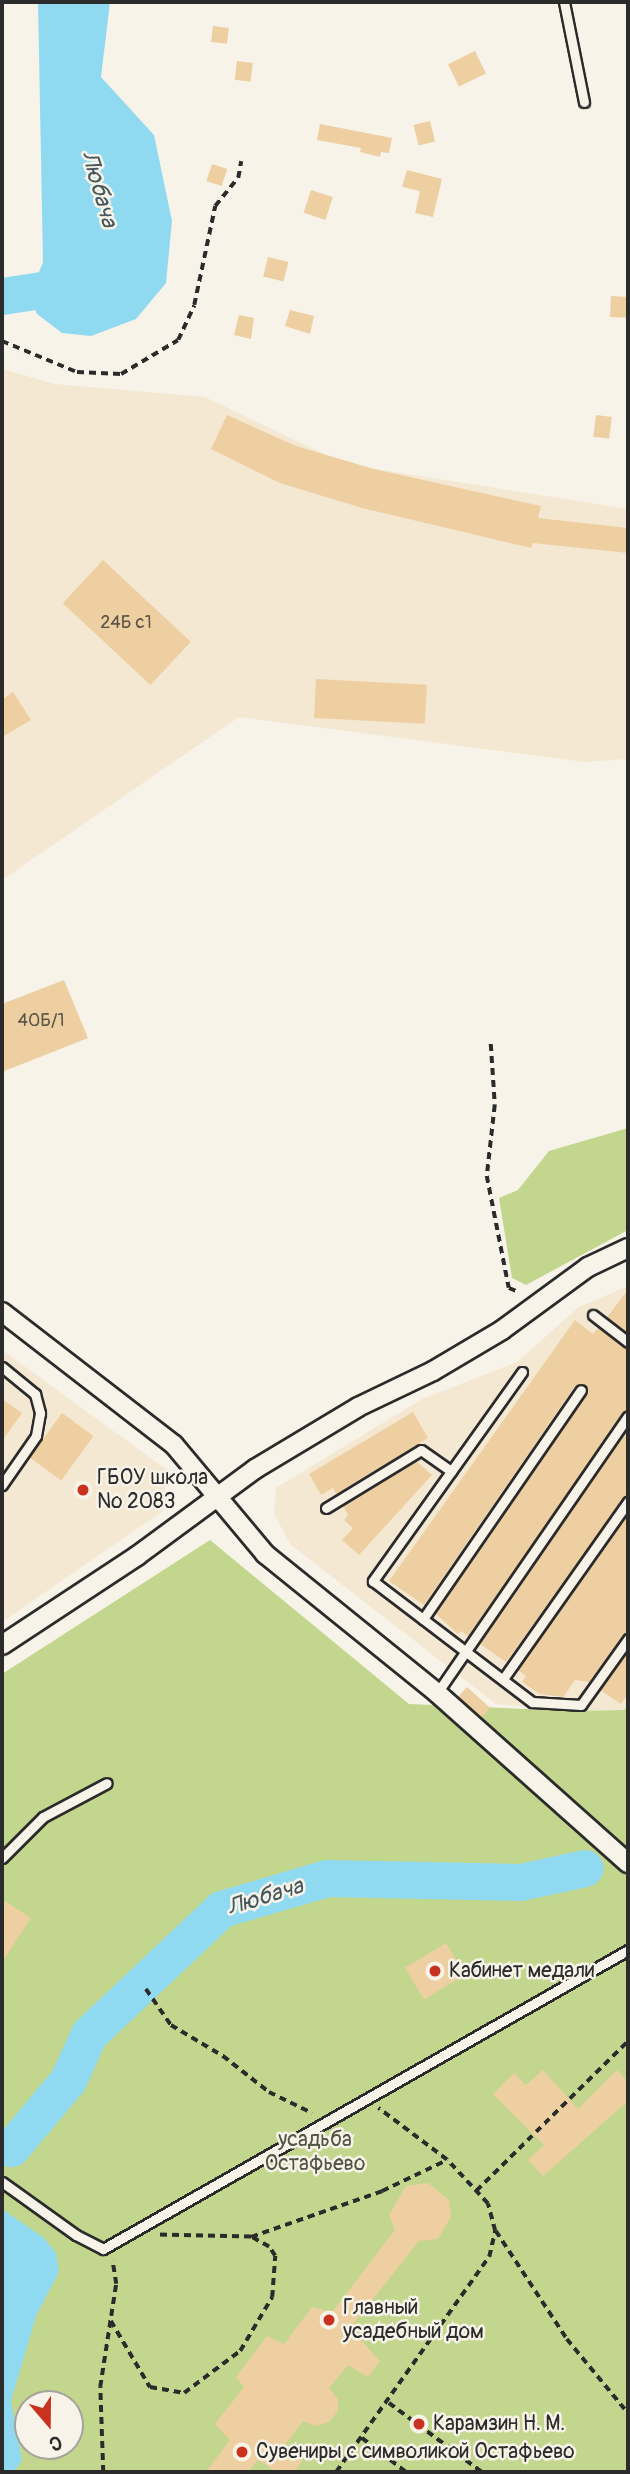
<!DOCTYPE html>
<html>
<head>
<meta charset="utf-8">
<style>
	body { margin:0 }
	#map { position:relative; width:630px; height:2474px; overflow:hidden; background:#f7f3e8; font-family:Pangolin,sans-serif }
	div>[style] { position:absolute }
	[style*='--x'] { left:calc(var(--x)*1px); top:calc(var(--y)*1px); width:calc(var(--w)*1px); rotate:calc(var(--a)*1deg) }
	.built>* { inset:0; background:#f4e8d3 }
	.green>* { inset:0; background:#c2d78d }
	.water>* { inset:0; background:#90daf1 }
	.river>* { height:37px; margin:-18.5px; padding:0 18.5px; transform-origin:18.5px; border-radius:18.5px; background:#90daf1 }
	.building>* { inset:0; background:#eecfa1; transform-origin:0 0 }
	.path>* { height:3.5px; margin-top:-1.75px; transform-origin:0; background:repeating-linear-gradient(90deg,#2b2b2b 0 7px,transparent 0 12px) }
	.roads { filter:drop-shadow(2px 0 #2b2b2b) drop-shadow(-2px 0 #2b2b2b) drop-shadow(0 2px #2b2b2b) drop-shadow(0 -2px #2b2b2b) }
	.lane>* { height:9px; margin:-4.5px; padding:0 4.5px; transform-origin:4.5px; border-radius:4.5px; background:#f7f3e8 }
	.street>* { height:18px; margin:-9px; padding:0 9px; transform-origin:9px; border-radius:9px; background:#f7f3e8 }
	.dots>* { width:19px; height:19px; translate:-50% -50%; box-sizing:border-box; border:4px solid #f7f3e8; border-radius:50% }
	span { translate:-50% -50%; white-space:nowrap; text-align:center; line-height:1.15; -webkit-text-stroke:5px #f7f3e8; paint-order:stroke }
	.number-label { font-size:18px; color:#5c5448 }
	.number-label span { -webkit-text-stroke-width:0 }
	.poi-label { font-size:21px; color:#2b2b2b }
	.left { translate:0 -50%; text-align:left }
	.park-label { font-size:21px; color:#515644 }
	.water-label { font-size:23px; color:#44575c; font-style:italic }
	.frame { position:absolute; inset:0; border:4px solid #2b2b2b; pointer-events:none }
	.north { position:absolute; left:14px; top:2390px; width:70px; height:70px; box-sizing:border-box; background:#f7f3e8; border:2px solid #a5a39c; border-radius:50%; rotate:160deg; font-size:19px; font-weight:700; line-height:28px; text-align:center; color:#2b2b2b }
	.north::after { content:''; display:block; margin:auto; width:24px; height:32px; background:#c8321e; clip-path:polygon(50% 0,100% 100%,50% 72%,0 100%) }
</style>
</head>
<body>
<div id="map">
	<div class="built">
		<div style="clip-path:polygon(2px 369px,55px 384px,205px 397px,345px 464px,628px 509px,628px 759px,585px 762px,239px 717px,2px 880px)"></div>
		<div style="clip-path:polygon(628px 1286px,628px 1705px,624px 1710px,576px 1711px,496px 1704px,291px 1545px,274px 1514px,276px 1488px,422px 1399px,517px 1362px,579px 1307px)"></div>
		<div style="clip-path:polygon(2px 1350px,167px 1470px,163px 1511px,2px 1622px)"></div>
	</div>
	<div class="green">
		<div style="clip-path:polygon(628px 1128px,628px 1230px,526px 1285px,512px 1278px,499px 1198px,518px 1190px,549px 1151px)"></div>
		<div style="clip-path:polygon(evenodd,210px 1540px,409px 1704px,576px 1711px,624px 1710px,628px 1705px,628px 2472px,2px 2472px,2px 1674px,210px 1540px,28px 2404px,70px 2404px,70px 2446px,28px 2446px,28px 2404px)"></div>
	</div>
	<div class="water">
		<div style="clip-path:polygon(38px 2px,110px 2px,101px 77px,154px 135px,172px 221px,166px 283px,136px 319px,91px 336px,62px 333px,37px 314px,30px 295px,43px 262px)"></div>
		<div style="clip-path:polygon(2px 2209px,44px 2238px,56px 2253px,59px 2272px,36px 2316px,11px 2401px,22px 2460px,14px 2472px,2px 2472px)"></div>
	</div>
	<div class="river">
		<div style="--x:2;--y:296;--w:79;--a:-8.7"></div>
		<div style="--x:11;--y:2148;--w:89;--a:-50"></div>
		<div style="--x:68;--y:2080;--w:51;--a:-65.5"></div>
		<div style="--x:89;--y:2034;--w:182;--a:-43.4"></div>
		<div style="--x:221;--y:1909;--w:110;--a:-16.3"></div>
		<div style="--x:327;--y:1878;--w:193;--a:1.2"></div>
		<div style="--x:520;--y:1882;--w:66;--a:-12.2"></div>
	</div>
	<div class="building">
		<div style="left:213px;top:26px;width:16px;height:16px;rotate:7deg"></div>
		<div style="left:475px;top:51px;width:25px;height:30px;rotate:64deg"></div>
		<div style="left:237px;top:61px;width:16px;height:19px;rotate:7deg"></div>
		<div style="left:430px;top:121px;width:21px;height:17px;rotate:76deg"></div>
		<div style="clip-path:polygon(320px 124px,392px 138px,389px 153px,381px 152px,380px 157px,360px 152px,361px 148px,317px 140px)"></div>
		<div style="left:212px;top:164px;width:16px;height:18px;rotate:18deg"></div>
		<div style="clip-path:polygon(407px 170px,442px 179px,433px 217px,415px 213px,420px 191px,402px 187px)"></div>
		<div style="left:311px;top:190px;width:23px;height:24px;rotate:18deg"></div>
		<div style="left:268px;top:257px;width:21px;height:20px;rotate:14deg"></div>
		<div style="left:611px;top:296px;width:17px;height:21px;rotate:3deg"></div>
		<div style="clip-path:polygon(290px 310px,314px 316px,310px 334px,285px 326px)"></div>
		<div style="clip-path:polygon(239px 315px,254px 318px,251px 339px,234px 335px)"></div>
		<div style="clip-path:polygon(227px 415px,296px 446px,374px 469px,541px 506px,538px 518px,628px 528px,628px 553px,533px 543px,531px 548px,362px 508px,280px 483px,211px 449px)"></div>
		<div style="left:596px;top:415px;width:16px;height:22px;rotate:7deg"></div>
		<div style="left:103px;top:560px;width:120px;height:59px;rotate:43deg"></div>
		<div style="left:316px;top:679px;width:111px;height:39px;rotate:3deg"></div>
		<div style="clip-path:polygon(13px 692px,31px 720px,2px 737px,2px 700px)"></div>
		<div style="clip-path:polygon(64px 980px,88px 1038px,2px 1072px,2px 1004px)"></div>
		<div style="clip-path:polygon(628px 1290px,628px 1333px,607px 1317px)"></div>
		<div style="clip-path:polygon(575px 1320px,593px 1334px,598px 1328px,628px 1349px,628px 1409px,468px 1636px,461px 1631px,458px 1634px,435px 1613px,587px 1394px,585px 1385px,575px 1386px,424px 1605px,389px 1581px)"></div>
		<div style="clip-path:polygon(2px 1399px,22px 1413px,2px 1441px)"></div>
		<div style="clip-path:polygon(413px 1412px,428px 1438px,336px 1494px,333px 1488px,321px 1495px,309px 1474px)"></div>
		<div style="left:62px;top:1413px;width:39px;height:55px;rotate:36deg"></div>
		<div style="clip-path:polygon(628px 1428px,628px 1495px,506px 1662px,480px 1644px)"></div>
		<div style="clip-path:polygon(416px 1461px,432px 1475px,359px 1555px,342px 1540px,353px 1528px,344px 1520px,348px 1515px,343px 1506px)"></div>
		<div style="clip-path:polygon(628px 1514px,628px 1632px,589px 1682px,575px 1680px,563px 1697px,540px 1694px,522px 1682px,526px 1676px,518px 1670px)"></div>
		<div style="clip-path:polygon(628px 1651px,628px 1694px,621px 1704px,600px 1690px)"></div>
		<div style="left:467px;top:1687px;width:31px;height:13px;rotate:42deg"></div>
		<div style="clip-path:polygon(2px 1899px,31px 1918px,2px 1962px)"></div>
		<div style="left:446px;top:1943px;width:37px;height:48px;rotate:59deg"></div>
		<div style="clip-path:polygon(543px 2070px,578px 2109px,617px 2070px,628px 2082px,628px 2101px,543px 2176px,528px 2160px,544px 2145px,493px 2094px,514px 2073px,526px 2085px)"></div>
		<div style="clip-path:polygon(428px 2183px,449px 2200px,451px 2217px,438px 2239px,419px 2241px,350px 2328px,380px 2361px,368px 2377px,348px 2365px,329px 2388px,338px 2399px,338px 2411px,329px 2422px,315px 2426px,303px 2421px,284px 2446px,303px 2460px,294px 2472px,277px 2472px,258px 2460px,248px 2472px,206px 2472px,230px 2440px,215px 2424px,244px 2387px,236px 2377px,267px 2336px,284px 2344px,312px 2307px,332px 2312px,395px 2230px,389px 2215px,406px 2186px)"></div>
	</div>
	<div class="path">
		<div style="--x:2;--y:341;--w:81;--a:22.5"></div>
		<div style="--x:77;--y:372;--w:44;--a:2.6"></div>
		<div style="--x:121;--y:374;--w:66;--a:-30.8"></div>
		<div style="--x:178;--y:340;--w:38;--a:-65"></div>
		<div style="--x:194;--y:305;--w:101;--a:-78"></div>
		<div style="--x:215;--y:206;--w:36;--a:-51"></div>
		<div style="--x:238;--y:178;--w:17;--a:-80"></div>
		<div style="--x:491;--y:1044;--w:61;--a:86.2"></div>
		<div style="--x:495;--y:1105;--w:71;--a:96.4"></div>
		<div style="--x:487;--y:1176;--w:114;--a:78.9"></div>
		<div style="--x:509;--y:1288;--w:11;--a:22"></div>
		<div style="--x:146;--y:1989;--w:44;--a:55.2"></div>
		<div style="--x:171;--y:2025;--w:61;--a:30.8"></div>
		<div style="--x:223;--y:2056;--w:58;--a:38"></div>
		<div style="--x:269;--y:2092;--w:48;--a:26"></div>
		<div style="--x:476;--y:2191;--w:214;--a:-44.6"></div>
		<div style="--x:496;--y:2231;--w:129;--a:56.7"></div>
		<div style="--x:567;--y:2339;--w:96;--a:50.5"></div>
		<div style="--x:251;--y:2237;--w:139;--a:-19.3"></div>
		<div style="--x:382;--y:2191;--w:72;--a:-25.5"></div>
		<div style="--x:111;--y:2321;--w:77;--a:59.4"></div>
		<div style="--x:150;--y:2387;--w:35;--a:10"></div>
		<div style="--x:184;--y:2393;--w:70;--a:-36.9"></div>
		<div style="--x:240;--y:2351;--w:63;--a:-59.3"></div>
		<div style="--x:272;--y:2297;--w:41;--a:-85.8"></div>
		<div style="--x:275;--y:2256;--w:11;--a:-124"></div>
		<div style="--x:269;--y:2247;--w:21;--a:-151"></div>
		<div style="--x:251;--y:2237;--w:94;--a:-178.8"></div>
		<div style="--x:389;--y:2403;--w:116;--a:36.6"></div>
		<div style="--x:362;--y:2438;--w:56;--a:37.7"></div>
		<div style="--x:103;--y:2472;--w:85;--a:-92"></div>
		<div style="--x:100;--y:2387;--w:104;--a:-81.2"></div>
		<div style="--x:116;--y:2284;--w:24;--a:-99"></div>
		<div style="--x:336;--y:2472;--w:264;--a:-54.6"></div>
		<div style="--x:489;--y:2257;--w:27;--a:-77"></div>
		<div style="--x:495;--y:2231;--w:28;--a:-105"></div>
		<div style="--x:488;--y:2204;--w:60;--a:-133"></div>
		<div style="--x:447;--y:2160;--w:86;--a:-143"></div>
	</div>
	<div class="roads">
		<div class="lane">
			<div style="--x:564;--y:2;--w:102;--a:78.7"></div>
			<div style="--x:593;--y:1315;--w:44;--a:37.6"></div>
			<div style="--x:2;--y:1367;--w:43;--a:39.3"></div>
			<div style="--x:35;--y:1394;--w:20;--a:75"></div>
			<div style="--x:40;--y:1413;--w:23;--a:100"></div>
			<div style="--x:36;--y:1436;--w:60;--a:124.8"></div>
			<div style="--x:522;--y:1372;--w:257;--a:125.5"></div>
			<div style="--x:373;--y:1581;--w:200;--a:37.3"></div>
			<div style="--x:532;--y:1702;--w:49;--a:3.5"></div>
			<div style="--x:581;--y:1705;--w:81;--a:-54.5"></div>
			<div style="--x:326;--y:1508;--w:111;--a:-31.4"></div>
			<div style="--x:421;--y:1450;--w:37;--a:35"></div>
			<div style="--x:423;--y:1619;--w:278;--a:-55.4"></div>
			<div style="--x:503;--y:1679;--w:217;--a:-54.8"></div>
			<div style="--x:437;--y:1693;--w:336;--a:-55.4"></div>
			<div style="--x:2;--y:1858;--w:58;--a:-45"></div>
			<div style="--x:43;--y:1817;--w:72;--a:-28"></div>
			<div style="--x:2;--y:2182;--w:91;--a:35.6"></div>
			<div style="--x:76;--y:2235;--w:30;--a:27"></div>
			<div style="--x:103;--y:2249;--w:604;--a:-29.66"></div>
		</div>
		<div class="street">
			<div style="--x:2;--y:1312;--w:217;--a:37.7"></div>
			<div style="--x:174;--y:1445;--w:142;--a:50.1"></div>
			<div style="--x:265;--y:1554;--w:221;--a:38.9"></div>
			<div style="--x:437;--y:1693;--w:256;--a:41.7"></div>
			<div style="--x:2;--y:1645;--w:162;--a:-33.4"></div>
			<div style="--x:137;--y:1556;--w:147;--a:-36.4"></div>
			<div style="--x:255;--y:1469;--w:120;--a:-31"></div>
			<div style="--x:358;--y:1407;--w:83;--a:-25.6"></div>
			<div style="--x:433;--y:1371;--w:80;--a:-30.7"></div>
			<div style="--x:502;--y:1330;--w:107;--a:-36.2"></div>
			<div style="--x:588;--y:1267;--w:44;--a:-25.4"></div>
		</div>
	</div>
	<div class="dots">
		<div style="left:83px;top:1490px;background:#c8321e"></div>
		<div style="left:435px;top:1971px;background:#c8321e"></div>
		<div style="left:329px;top:2320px;background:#c8321e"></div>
		<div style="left:419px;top:2424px;background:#c8321e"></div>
		<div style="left:242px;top:2452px;background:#c8321e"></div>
	</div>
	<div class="number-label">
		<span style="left:126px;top:623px">24Б с1</span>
		<span style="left:41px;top:1021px">40Б/1</span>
	</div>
	<div class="poi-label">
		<span class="left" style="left:97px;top:1490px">ГБОУ школа<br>№ 2083</span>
		<span class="left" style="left:449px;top:1971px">Кабинет медали</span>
		<span class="left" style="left:343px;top:2320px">Главный<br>усадебный дом</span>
		<span class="left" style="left:433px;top:2424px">Карамзин Н. М.</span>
		<span class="left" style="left:256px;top:2452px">Сувениры с символикой Остафьево</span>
	</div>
	<div class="park-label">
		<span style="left:315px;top:2152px">усадьба<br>Остафьево</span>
	</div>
	<div class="water-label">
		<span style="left:99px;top:189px;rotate:74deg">Любача</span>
		<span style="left:265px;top:1897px;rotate:-17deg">Любача</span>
	</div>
	<div class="frame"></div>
	<div class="north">С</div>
</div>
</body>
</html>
